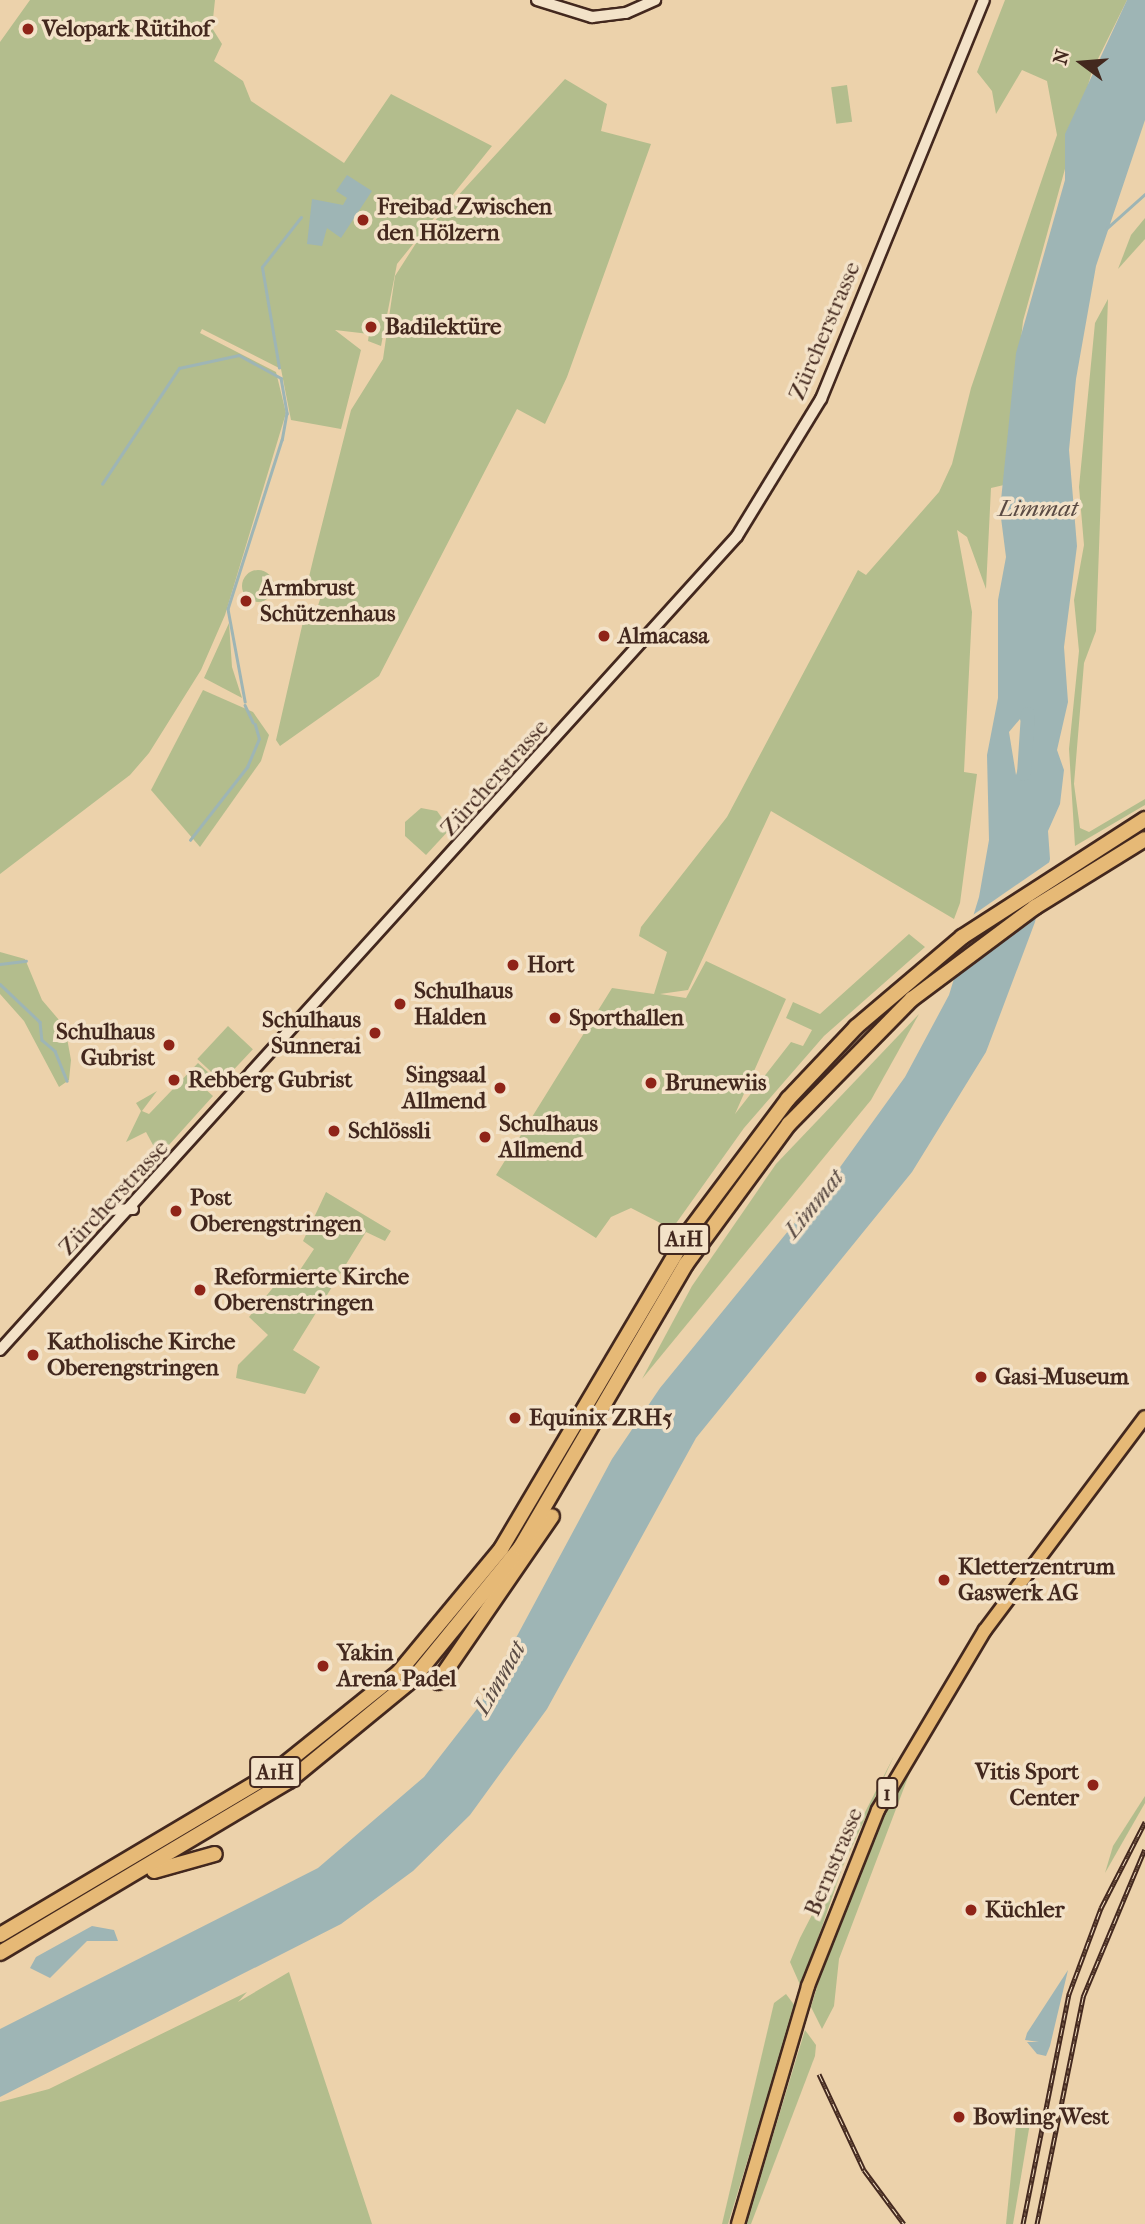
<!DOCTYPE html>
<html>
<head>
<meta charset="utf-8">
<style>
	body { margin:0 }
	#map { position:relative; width:1145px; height:2224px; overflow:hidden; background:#ecd2ab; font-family:"IM FELL French Canon",serif }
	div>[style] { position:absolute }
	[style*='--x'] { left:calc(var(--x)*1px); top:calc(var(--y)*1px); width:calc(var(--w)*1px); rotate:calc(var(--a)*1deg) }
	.green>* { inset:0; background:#b3bd8d; transform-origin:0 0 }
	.round { border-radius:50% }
	.water>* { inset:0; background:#9eb5b5 }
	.pier>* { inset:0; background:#ecd2ab }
	.stream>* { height:2.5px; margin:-1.25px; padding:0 1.25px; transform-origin:1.25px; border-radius:1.25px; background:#9eb5b5 }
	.river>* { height:14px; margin:-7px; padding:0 7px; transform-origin:7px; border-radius:7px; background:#9eb5b5 }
	.roads { filter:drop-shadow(2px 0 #43281e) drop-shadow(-2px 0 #43281e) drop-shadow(0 2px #43281e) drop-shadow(0 -2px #43281e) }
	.secondary>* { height:10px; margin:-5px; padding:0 5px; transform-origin:5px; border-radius:5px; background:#f3e2c8 }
	.primary>* { height:12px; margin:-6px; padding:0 6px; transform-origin:6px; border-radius:6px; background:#e6b976 }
	.highway>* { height:14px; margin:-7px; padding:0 7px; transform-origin:7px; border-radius:7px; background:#e6b976 }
	.rail>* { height:5px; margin-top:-2.5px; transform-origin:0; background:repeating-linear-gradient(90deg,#f3e2c8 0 8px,#43281e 0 16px); box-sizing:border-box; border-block:2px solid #43281e }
	.dots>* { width:19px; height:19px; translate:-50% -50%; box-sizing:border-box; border:4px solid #f3e2c8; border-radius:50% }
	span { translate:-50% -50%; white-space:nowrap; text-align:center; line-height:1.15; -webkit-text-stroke:7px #f3e2c8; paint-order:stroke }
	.shield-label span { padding:2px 5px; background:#f3e2c8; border:2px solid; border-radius:5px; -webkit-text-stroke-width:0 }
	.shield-label { font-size:21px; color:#43281e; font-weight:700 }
	.poi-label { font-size:23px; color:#43281e; font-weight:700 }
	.left { translate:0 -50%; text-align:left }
	.right { translate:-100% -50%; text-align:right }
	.street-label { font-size:23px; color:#43281e }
	.water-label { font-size:24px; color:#5a4b44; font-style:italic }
	.north { position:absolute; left:1047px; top:28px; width:70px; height:70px; -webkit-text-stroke:5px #f3e2c8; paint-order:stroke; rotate:286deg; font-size:19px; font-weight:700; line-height:28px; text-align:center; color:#43281e }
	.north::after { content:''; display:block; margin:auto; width:24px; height:32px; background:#43281e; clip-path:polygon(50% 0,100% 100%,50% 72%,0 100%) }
</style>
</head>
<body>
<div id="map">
	<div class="green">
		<div style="clip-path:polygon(30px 0,215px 0,212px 28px,222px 44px,214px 61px,243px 81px,251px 101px,344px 163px,391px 94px,492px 146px,397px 264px,381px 346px,368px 341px,369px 334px,335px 330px,361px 350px,341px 429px,291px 420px,281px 369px,202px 329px,200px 333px,276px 372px,286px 413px,225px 615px,201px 670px,149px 753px,130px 775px,0 874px,0 42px)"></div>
		<div style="clip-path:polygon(1005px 0,1127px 0,1092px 71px,1023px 321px,1006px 477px,1004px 485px,991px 488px,986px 589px,967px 537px,957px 530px,972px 612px,964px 772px,977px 774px,960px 903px,954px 919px,771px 811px,688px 990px,660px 994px,686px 998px,706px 961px,786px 999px,735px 1114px,791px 1042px,803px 1046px,812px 1030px,786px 1018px,793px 1002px,820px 1014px,909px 934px,925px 947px,824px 1036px,744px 1128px,672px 1229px,631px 1208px,611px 1217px,596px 1238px,496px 1175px,612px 988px,654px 994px,667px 952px,639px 936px,641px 927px,727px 817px,858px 570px,866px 575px,939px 492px,952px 464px,971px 388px,1057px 135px,1047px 81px,1022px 70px,996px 114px,992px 91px,977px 72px)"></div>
		<div style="clip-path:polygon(565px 79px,607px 104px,601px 131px,651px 144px,567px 377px,545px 424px,517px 409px,379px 676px,280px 746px,276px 740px,305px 613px,315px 615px,323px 590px,307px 585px,314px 556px,351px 410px,383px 359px,395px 276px,420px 237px)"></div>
		<div style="left:847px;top:85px;width:37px;height:16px;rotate:82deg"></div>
		<div style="clip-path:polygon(1145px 218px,1145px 239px,1118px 269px,1131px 235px)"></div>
		<div style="clip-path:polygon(1108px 299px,1096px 631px,1084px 663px,1074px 784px,1080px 828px,1089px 832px,1145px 799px,1145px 805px,1075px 846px,1069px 749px,1079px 651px,1074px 600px,1084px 545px,1079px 487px,1095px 323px)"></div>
		<div class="round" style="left:242px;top:570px;width:32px;height:32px"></div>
		<div style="clip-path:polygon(229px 623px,232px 667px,242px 698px,204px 678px)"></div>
		<div style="clip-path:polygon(203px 690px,253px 712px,269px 735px,261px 761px,200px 847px,151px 790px)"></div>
		<div style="clip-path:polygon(421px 808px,437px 811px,450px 829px,426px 855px,405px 836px,405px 822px)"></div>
		<div style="clip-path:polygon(0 952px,25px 959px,42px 1000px,65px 1027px,71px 1060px,69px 1080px,59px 1087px,24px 1021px,0 994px)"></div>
		<div style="clip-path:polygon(919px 1014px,871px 1100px,642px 1379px,692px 1286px,776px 1164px)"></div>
		<div style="left:228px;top:1026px;width:34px;height:45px;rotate:43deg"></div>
		<div style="clip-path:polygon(198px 1063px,218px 1081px,209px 1091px,203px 1087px,213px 1096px,159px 1156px,146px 1132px,126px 1142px,141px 1111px,136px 1103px,157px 1091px,142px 1111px,149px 1114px)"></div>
		<div style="clip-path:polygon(326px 1192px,391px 1231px,385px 1241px,366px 1232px,293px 1350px,320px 1367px,305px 1394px,236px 1378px,238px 1365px,268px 1335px,249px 1317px,289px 1268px,298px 1273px,314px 1249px,303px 1241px)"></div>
		<div style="clip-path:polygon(918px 1751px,839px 1959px,834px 2006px,822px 2029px,811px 2007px,831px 1940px,889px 1799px)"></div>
		<div style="clip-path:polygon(894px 1756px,843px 1866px,801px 1987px,790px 1962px,800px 1938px)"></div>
		<div style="clip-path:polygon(1145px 1796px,1145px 1803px,1105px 1873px,1113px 1846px)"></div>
		<div style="clip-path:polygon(289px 1972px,372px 2224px,0 2224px,0 2102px,49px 2089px,247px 1992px,238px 2002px)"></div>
		<div style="clip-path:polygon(786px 1994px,795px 2006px,728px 2224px,722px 2224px,774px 2003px)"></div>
		<div style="clip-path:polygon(805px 2030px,816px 2045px,815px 2056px,751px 2224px,746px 2224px)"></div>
		<div style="clip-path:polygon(1018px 2105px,1032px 2111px,1013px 2224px,1006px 2224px)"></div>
	</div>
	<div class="water">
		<div style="clip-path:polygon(evenodd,1127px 0,1145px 0,1145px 120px,1096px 266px,1076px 379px,1069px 450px,1077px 546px,1064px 647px,1068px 702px,1057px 750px,1064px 770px,1060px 804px,1048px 831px,1050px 859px,1035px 922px,986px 1052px,912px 1172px,696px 1438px,547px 1709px,470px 1815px,413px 1871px,341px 1924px,0 2097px,0 2029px,318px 1868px,424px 1777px,480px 1705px,612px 1459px,660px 1388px,838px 1170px,905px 1077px,949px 995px,979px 897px,989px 840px,987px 755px,998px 698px,998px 600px,1006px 557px,1000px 510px,1016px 353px,1065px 180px,1065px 134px,1127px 0,1020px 719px,1028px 738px,1016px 775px,1009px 732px,1020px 719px)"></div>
		<div style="clip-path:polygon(347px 175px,372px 191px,341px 238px,327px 228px,322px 246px,307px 244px,312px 199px,343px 205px,347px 198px,336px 191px)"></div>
		<div style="clip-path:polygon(92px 1926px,114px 1930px,118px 1941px,87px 1941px,50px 1978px,30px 1968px,36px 1957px)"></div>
		<div style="clip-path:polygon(1068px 1970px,1050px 2046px,1046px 2056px,1037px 2054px,1027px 2042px,1039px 2042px,1025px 2040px,1027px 2033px)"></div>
	</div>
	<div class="pier">
		<div style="clip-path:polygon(1054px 859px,1040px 915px,950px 980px,970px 917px)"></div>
	</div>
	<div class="stream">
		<div style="--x:1106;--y:229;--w:52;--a:-41.9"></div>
		<div style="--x:279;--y:368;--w:102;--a:-99.6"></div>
		<div style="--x:262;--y:267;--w:63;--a:-52"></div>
		<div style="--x:102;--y:484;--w:139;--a:-56.4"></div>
		<div style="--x:179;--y:368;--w:61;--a:-12.2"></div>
		<div style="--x:239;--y:355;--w:48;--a:28.7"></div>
		<div style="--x:281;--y:378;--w:36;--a:80"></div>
		<div style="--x:287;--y:413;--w:27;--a:100"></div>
		<div style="--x:282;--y:440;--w:177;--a:107.7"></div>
		<div style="--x:228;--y:609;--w:94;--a:79.5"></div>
		<div style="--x:245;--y:705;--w:19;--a:65"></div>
		<div style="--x:190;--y:840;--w:93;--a:-52"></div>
		<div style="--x:247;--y:767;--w:30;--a:-67"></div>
		<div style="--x:259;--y:739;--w:15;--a:-106"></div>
		<div style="--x:0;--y:964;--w:26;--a:-7"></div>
		<div style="--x:0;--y:984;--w:55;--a:43.5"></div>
		<div style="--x:40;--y:1022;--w:18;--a:84"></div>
		<div style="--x:42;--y:1040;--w:17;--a:40"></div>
		<div style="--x:55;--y:1051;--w:32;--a:68"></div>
	</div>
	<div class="river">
		<div style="--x:1024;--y:774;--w:60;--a:-86.2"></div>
	</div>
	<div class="roads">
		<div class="secondary">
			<div style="--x:537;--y:0;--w:58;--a:17.2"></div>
			<div style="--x:592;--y:17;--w:34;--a:-7"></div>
			<div style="--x:626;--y:13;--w:32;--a:-24"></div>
			<div style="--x:108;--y:1210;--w:25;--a:-2"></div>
			<div style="--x:0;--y:1350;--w:1098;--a:-47.84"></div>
			<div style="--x:737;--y:536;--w:161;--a:-58.5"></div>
			<div style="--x:821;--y:399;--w:431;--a:-67.8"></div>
		</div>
		<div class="primary">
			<div style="--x:738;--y:2224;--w:248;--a:-73.6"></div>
			<div style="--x:808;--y:1986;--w:189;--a:-68.3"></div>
			<div style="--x:878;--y:1810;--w:209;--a:-59.3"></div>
			<div style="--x:985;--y:1630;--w:266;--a:-53.1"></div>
		</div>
		<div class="highway">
			<div style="--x:438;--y:1682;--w:201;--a:-55.5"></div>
			<div style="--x:154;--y:1871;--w:63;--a:-15.6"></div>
			<div style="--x:0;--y:1935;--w:321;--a:-30.7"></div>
			<div style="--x:276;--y:1771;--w:158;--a:-38.8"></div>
			<div style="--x:399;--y:1672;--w:160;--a:-50.3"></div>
			<div style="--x:501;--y:1549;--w:366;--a:-59.4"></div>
			<div style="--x:687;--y:1234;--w:169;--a:-53.2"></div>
			<div style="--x:788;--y:1099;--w:99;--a:-46.6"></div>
			<div style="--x:856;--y:1027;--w:139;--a:-40.3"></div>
			<div style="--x:962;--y:937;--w:218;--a:-32.8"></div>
			<div style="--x:0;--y:1953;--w:336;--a:-30.8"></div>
			<div style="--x:289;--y:1781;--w:161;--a:-39.4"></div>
			<div style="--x:413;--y:1679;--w:169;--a:-50.8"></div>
			<div style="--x:520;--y:1548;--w:329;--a:-59.7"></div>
			<div style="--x:686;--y:1264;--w:174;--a:-53.7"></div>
			<div style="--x:789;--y:1124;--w:175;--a:-45.5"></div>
			<div style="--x:912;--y:999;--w:154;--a:-36.8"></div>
			<div style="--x:1035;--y:907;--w:129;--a:-31.7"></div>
		</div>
	</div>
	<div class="rail">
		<div style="--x:819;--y:2074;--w:106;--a:64.9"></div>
		<div style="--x:864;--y:2170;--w:67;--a:53.5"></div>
		<div style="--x:1023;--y:2224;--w:235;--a:-78.7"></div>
		<div style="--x:1069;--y:1994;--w:92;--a:-69.6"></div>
		<div style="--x:1101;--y:1908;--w:97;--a:-62.9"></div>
		<div style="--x:1037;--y:2224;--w:232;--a:-78.5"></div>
		<div style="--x:1083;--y:1997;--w:160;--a:-67.3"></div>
	</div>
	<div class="dots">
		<div style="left:28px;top:29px;background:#8f2418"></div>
		<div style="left:363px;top:220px;background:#8f2418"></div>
		<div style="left:371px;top:327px;background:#8f2418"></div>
		<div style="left:246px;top:601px;background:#8f2418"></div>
		<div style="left:604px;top:636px;background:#8f2418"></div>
		<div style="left:513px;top:965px;background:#8f2418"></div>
		<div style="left:400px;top:1004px;background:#8f2418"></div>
		<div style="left:555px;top:1018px;background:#8f2418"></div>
		<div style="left:375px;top:1033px;background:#8f2418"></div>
		<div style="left:169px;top:1045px;background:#8f2418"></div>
		<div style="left:174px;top:1080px;background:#8f2418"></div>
		<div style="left:651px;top:1083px;background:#8f2418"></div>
		<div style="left:500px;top:1088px;background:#8f2418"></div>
		<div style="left:334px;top:1131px;background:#8f2418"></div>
		<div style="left:485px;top:1137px;background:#8f2418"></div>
		<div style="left:176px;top:1211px;background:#8f2418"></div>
		<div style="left:200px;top:1290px;background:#8f2418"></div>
		<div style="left:33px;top:1355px;background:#8f2418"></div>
		<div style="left:981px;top:1377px;background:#8f2418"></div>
		<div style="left:515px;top:1418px;background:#8f2418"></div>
		<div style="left:944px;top:1580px;background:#8f2418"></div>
		<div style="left:323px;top:1666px;background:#8f2418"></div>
		<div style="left:1093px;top:1785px;background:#8f2418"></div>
		<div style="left:971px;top:1910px;background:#8f2418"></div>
		<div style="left:959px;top:2117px;background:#8f2418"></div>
	</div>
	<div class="shield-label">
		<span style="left:684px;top:1239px">A1H</span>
		<span style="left:275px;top:1772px">A1H</span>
		<span style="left:887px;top:1793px">1</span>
	</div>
	<div class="poi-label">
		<span class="left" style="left:42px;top:29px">Velopark Rütihof</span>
		<span class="left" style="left:377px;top:220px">Freibad Zwischen<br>den Hölzern</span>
		<span class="left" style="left:385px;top:327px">Badilektüre</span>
		<span class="left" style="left:260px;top:601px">Armbrust<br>Schützenhaus</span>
		<span class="left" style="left:618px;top:636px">Almacasa</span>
		<span class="left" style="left:527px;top:965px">Hort</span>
		<span class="left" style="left:414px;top:1004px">Schulhaus<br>Halden</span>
		<span class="left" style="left:569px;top:1018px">Sporthallen</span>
		<span class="right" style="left:361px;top:1033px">Schulhaus<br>Sunnerai</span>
		<span class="right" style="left:155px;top:1045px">Schulhaus<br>Gubrist</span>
		<span class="right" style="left:486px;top:1088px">Singsaal<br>Allmend</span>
		<span class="left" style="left:188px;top:1080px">Rebberg Gubrist</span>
		<span class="left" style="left:665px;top:1083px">Brunewiis</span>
		<span class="left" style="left:499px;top:1137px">Schulhaus<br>Allmend</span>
		<span class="left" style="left:348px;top:1131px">Schlössli</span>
		<span class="left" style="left:190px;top:1211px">Post<br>Oberengstringen</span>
		<span class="left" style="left:214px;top:1290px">Reformierte Kirche<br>Oberenstringen</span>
		<span class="left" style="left:47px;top:1355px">Katholische Kirche<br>Oberengstringen</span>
		<span class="left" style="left:995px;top:1377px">Gasi-Museum</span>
		<span class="left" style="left:529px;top:1418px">Equinix ZRH5</span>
		<span class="left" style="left:958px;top:1580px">Kletterzentrum<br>Gaswerk AG</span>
		<span class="left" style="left:337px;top:1666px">Yakin<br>Arena Padel</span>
		<span class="right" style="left:1079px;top:1785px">Vitis Sport<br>Center</span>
		<span class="left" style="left:985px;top:1910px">Küchler</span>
		<span class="left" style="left:973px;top:2117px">Bowling West</span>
	</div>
	<div class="street-label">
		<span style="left:825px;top:331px;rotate:-67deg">Zürcherstrasse</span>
		<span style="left:495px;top:778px;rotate:-48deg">Zürcherstrasse</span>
		<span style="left:114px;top:1198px;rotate:-47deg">Zürcherstrasse</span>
		<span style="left:834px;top:1862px;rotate:-67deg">Bernstrasse</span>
	</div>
	<div class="water-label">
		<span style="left:1038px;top:509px">Limmat</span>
		<span style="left:814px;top:1204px;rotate:-51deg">Limmat</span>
		<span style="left:500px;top:1678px;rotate:-60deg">Limmat</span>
	</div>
	<div class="north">N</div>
</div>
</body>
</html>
